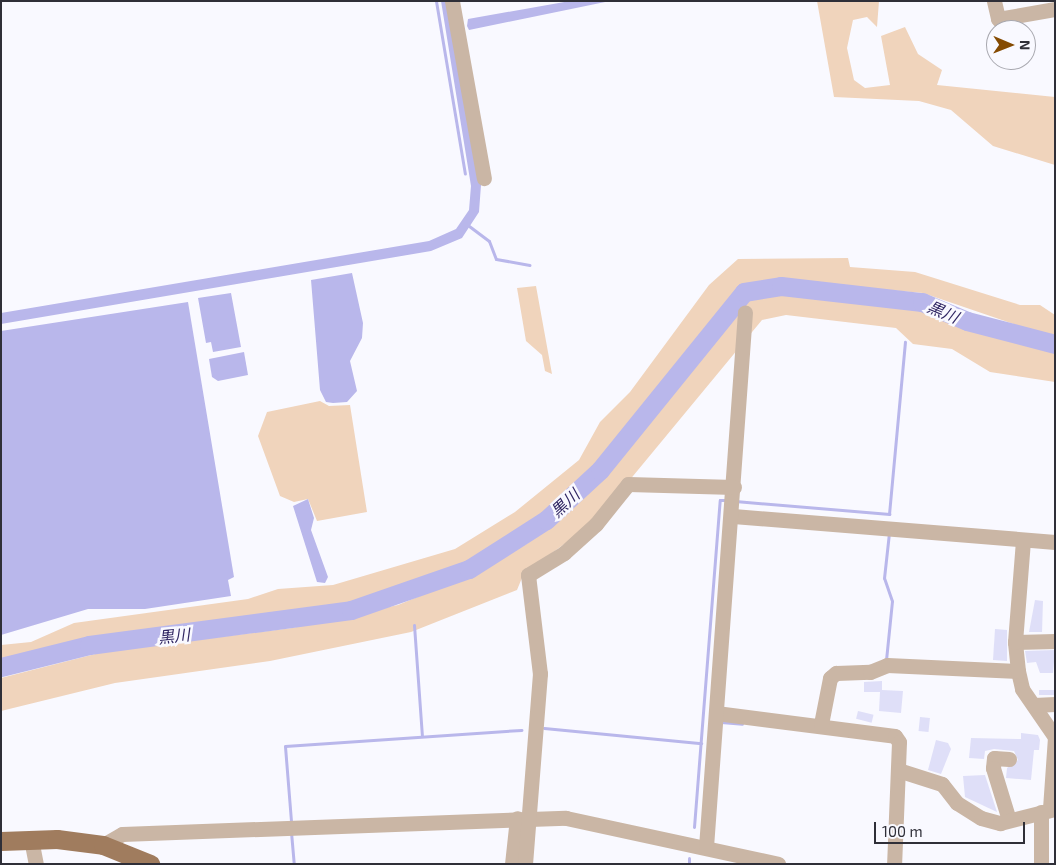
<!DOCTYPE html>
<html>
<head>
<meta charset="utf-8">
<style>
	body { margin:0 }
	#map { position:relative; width:1056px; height:865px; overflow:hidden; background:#f9f9ff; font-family:"Exo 2","Noto Sans JP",sans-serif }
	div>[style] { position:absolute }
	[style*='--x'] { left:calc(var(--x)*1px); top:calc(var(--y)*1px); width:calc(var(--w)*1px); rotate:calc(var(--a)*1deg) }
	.green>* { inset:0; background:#f0d4bc }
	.water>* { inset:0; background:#b9b7eb }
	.stream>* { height:3px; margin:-1.5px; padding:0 1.5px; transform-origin:1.5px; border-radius:1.5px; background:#b9b7eb }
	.river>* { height:19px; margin:-9.5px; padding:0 9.5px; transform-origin:9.5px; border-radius:9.5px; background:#b9b7eb }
	.building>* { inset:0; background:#dfdff8; transform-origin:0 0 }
	.minor>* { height:15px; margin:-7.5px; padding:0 7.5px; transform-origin:7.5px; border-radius:7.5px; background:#cab6a5 }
	.major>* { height:19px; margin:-9.5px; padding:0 9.5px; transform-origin:9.5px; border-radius:9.5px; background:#a07c5e }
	span { translate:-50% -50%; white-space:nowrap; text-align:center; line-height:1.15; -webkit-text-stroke:5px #f9f9ff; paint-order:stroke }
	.water-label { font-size:16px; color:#302663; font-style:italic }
	.frame { position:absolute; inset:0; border:2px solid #2f2f38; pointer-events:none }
	.north { position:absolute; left:986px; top:20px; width:50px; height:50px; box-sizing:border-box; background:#f9f9ff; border:1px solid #a8a8af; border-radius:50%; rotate:91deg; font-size:14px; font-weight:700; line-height:20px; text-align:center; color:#2f2f38 }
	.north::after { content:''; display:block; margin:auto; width:18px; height:22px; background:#854b02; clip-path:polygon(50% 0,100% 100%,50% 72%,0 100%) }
	.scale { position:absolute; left:874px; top:822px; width:151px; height:22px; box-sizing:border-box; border:2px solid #2f2f38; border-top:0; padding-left:6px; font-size:15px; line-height:18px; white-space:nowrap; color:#2f2f38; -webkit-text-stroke:4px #f9f9ff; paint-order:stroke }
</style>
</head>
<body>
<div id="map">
	<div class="green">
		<div style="clip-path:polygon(817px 1px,879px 1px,877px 27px,867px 17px,853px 20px,847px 48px,854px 80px,865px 88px,890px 85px,881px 36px,905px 27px,918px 54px,942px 70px,937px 85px,1055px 97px,1055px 165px,993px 146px,951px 110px,919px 101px,834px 97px)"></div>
		<div style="clip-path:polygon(848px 258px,850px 267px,915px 272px,1020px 305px,1040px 305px,1055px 315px,1055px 338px,923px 293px,773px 280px,746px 287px,726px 303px,610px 450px,540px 517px,484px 555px,450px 572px,342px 608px,81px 639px,38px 655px,1px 659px,1px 645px,31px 642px,74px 623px,248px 599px,278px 589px,333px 585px,455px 549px,515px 512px,579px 460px,600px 422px,630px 392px,709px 285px,738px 259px)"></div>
		<div style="clip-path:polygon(536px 286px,552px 374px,545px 371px,542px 355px,526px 341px,517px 288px)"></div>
		<div style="clip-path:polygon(777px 291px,921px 306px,1055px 350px,1055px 382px,990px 372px,952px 349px,913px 344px,896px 328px,786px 315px,762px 320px,595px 522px,524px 573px,517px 590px,411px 632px,270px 661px,115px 683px,1px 711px,1px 678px,107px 651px,292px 628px,398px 605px,459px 580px,528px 543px,559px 519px,644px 429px,736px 308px,754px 295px)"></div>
		<div style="clip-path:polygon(320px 401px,329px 406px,350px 405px,367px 512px,317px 521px,308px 499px,294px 502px,280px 496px,258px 436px,267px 412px)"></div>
	</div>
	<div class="water">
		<div style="clip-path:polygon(441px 1px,449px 1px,481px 185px,479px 212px,462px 238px,431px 251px,1px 324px,1px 313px,429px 241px,456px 229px,469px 210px,471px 186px)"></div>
		<div style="clip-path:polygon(570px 1px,610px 1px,469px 30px,467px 26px,468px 19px)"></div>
		<div style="clip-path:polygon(352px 273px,363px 323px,362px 338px,350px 361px,357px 391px,347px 402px,333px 403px,326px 402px,320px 390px,311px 280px)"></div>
		<div style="clip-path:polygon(231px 293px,241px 347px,213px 352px,211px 342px,206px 343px,198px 298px)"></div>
		<div style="clip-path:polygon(188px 302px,234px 577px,228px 580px,231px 596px,145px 609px,88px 609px,1px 635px,1px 331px)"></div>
		<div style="clip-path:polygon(244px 352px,248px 375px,218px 381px,212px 377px,209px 359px)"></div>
		<div style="clip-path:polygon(308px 499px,314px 518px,311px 530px,328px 577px,325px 583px,317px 582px,293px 506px)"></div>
	</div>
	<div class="stream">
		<div style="--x:436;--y:1;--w:175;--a:80.5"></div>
		<div style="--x:469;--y:226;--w:25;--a:37"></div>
		<div style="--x:489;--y:241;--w:19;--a:69"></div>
		<div style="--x:496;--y:259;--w:34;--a:10"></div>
		<div style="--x:735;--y:501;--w:155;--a:4.8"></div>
		<div style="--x:889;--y:514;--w:173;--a:-84.7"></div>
		<div style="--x:414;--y:625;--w:111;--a:85.9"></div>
		<div style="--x:886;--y:660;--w:59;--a:-84.2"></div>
		<div style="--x:892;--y:601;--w:24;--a:-109"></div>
		<div style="--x:884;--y:578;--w:45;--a:-83.7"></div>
		<div style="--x:721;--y:722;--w:21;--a:5"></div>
		<div style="--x:544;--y:728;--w:158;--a:5.5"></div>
		<div style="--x:291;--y:821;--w:75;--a:-94.6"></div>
		<div style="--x:285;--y:746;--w:237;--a:-3.9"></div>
		<div style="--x:694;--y:827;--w:328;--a:-85.5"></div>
		<div style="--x:720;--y:500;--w:7;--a:0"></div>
		<div style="--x:291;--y:832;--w:32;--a:85"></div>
		<div style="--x:689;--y:864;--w:6;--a:-90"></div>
	</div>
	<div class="river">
		<div style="--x:1;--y:667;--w:91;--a:-14"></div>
		<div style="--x:89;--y:645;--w:264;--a:-7.6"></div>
		<div style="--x:351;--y:610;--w:125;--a:-19.2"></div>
		<div style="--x:469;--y:569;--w:91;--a:-32.5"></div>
		<div style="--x:546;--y:520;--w:74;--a:-42.8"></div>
		<div style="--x:600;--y:470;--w:229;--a:-51"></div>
		<div style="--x:744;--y:292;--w:37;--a:-9"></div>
		<div style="--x:781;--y:286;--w:142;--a:6.5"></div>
		<div style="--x:922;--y:302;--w:49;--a:22.9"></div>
		<div style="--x:967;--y:321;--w:91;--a:14.6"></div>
	</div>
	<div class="building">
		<div style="clip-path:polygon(1035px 600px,1043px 601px,1042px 632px,1029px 632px)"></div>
		<div style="clip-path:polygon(995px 629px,1007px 630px,1007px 661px,993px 660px)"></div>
		<div style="clip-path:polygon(1055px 650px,1053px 673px,1040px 673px,1036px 662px,1027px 663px,1025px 651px)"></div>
		<div style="clip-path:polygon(882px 681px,882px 690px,903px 691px,901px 713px,879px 711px,880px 692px,864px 692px,864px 682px)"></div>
		<div style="left:1039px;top:690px;width:16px;height:5px"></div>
		<div style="left:858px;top:711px;width:16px;height:8px;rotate:14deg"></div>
		<div style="left:920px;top:717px;width:10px;height:14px;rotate:6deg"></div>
		<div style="clip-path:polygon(1021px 733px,1038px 735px,1040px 740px,1039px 750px,1034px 750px,1031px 780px,1006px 778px,1007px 768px,1018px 760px,1014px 751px,994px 749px,985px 751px,984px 759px,969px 758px,971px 738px,1021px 739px)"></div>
		<div style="clip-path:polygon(936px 740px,948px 743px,951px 749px,941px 774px,928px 770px)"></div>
		<div style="clip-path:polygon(985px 775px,997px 812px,965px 797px,963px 776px)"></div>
	</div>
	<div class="minor">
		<div style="--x:452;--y:1;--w:180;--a:79.8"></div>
		<div style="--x:994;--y:1;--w:18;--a:77"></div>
		<div style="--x:998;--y:19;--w:58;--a:-10"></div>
		<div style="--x:733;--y:516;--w:323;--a:4.6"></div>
		<div style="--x:1015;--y:642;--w:40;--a:-1.4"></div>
		<div style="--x:1018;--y:671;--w:18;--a:77"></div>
		<div style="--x:1022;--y:689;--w:58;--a:55.5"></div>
		<div style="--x:1055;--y:737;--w:72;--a:94"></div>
		<div style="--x:1034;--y:705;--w:21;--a:-3"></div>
		<div style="--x:716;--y:713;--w:180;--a:7.3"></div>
		<div style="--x:895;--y:736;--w:7;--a:56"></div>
		<div style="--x:899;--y:742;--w:122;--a:92.3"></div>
		<div style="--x:821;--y:724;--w:47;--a:-78.9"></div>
		<div style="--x:830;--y:678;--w:8;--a:-40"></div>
		<div style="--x:836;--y:673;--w:34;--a:-2"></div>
		<div style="--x:870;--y:672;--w:18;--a:-22"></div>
		<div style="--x:887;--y:665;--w:131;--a:2.6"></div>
		<div style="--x:1018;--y:671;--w:29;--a:-96"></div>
		<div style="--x:1015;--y:642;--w:102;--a:-85.5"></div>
		<div style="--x:1009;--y:759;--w:15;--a:-176"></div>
		<div style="--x:994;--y:758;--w:10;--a:96"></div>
		<div style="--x:993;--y:768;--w:54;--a:72.9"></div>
		<div style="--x:898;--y:770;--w:46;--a:17.7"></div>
		<div style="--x:942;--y:784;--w:24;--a:52"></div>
		<div style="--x:957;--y:803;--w:28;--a:32"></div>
		<div style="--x:981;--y:818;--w:20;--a:15"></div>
		<div style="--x:1000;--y:823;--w:57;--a:-14.3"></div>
		<div style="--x:31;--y:839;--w:25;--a:79"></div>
		<div style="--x:103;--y:845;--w:22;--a:-30"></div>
		<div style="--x:122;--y:834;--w:444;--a:-2.1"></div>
		<div style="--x:566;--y:818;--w:217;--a:12.2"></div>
		<div style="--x:706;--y:847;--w:536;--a:-85.83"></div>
		<div style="--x:512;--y:864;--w:46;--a:-83.8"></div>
		<div style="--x:525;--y:864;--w:191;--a:-85.5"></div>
		<div style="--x:540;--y:674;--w:100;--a:-96.9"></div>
		<div style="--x:528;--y:575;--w:42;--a:-31.4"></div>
		<div style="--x:564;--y:553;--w:43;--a:-42.2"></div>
		<div style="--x:596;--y:524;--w:51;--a:-51.3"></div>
		<div style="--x:628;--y:484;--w:106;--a:1.6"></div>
		<div style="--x:1041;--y:864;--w:52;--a:-90"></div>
	</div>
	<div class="major">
		<div style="--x:1;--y:841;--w:56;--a:-2"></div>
		<div style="--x:57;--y:839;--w:46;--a:7.4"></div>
		<div style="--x:103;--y:845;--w:51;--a:22"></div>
	</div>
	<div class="water-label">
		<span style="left:943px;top:312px;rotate:23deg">黒川</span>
		<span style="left:565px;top:503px;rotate:-43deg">黒川</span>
		<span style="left:174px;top:636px;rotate:-6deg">黒川</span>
	</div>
	<div class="frame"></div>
	<div class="north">N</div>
	<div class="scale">100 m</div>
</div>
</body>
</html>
